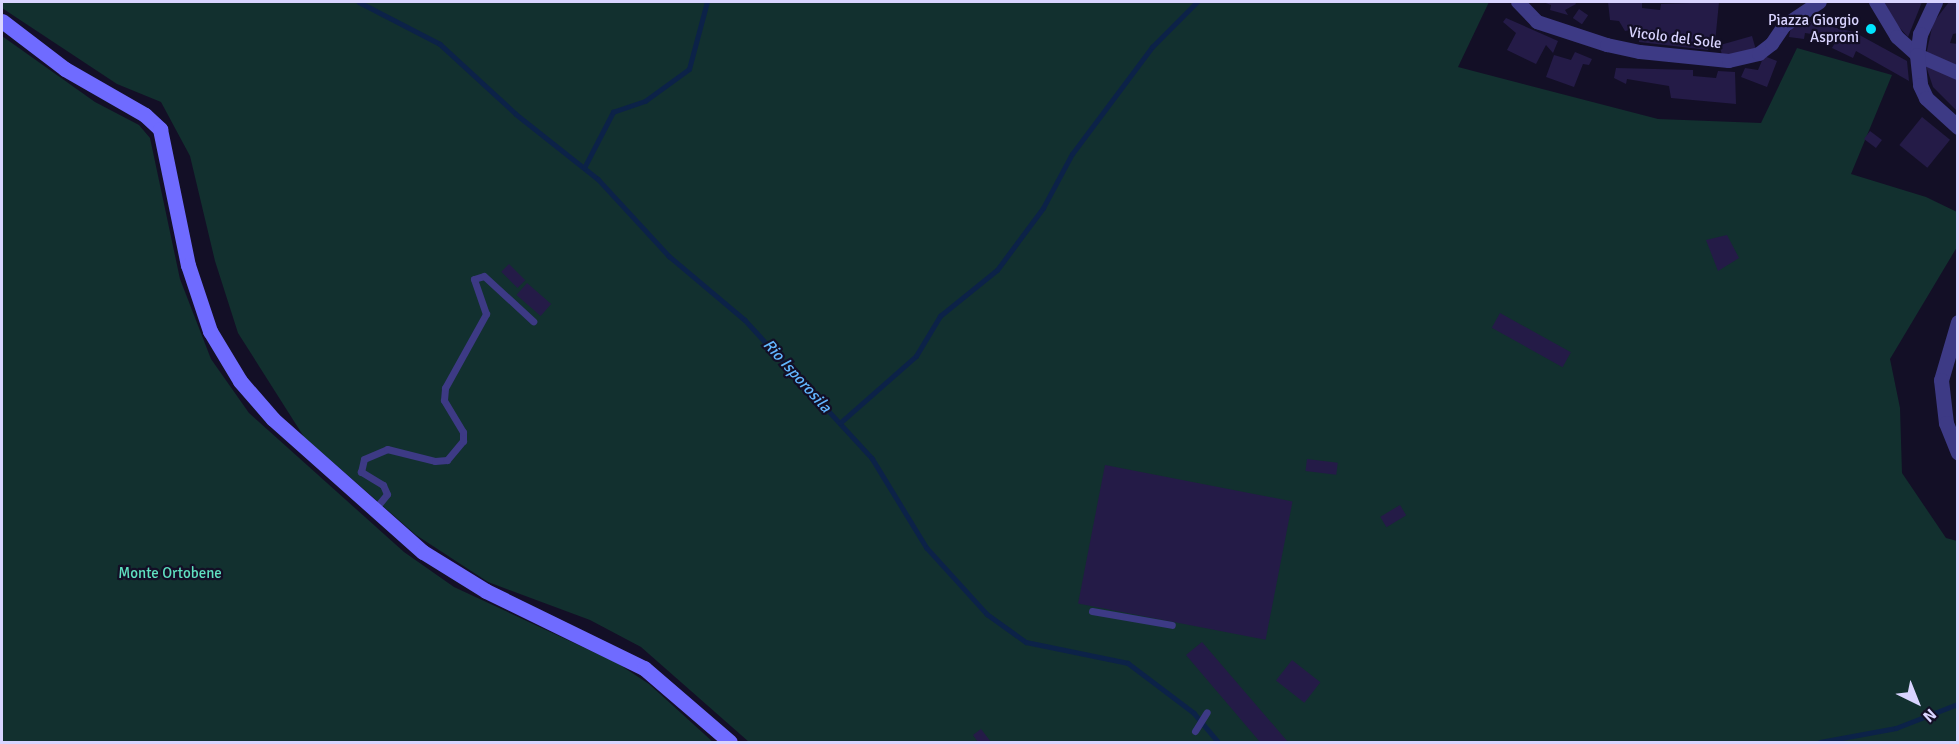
<!DOCTYPE html>
<html>
<head>
<meta charset="utf-8">
<style>
	body { margin:0 }
	#map { position:relative; width:1959px; height:744px; overflow:hidden; background:#130f26; font-family:Signika,sans-serif }
	div>[style] { position:absolute }
	[style*='--x'] { left:calc(var(--x)*1px); top:calc(var(--y)*1px); width:calc(var(--w)*1px); rotate:calc(var(--a)*1deg) }
	.green>* { inset:0; background:#12302f }
	.stream>* { height:4.5px; margin:-2.25px; padding:0 2.25px; transform-origin:2.25px; border-radius:2.25px; background:#0c2248 }
	.building>* { inset:0; background:#241b47; transform-origin:0 0 }
	.service>* { height:7px; margin:-3.5px; padding:0 3.5px; transform-origin:3.5px; border-radius:3.5px; background:#3d3a85 }
	.minor>* { height:14px; margin:-7px; padding:0 7px; transform-origin:7px; border-radius:7px; background:#3d3a85 }
	.tertiary>* { height:15px; margin:-7.5px; padding:0 7.5px; transform-origin:7.5px; border-radius:7.5px; background:#3d3a85 }
	.secondary>* { height:15px; margin:-7.5px; padding:0 7.5px; transform-origin:7.5px; border-radius:7.5px; background:#6f6bff }
	.dots>* { width:16px; height:16px; translate:-50% -50%; box-sizing:border-box; border:3px solid #130f26; border-radius:50% }
	span { translate:-50% -50%; white-space:nowrap; text-align:center; line-height:1.15; -webkit-text-stroke:4.5px #130f26; paint-order:stroke }
	.poi-label { font-size:15px; color:#d9d4ff }
	.right { translate:-100% -50%; text-align:right }
	.street-label { font-size:15px; color:#d9d4ff }
	.park-label { font-size:15px; color:#5fe0c0 }
	.water-label { font-size:16px; color:#62b6ff; font-style:italic }
	.frame { position:absolute; inset:0; border:3px solid #d9d4ff; pointer-events:none }
	.north { position:absolute; left:1887px; top:672px; width:60px; height:60px; -webkit-text-stroke:4px #130f26; paint-order:stroke; rotate:137deg; font-size:16px; font-weight:700; line-height:24px; text-align:center; color:#d9d4ff }
	.north::after { content:''; display:block; margin:auto; width:21px; height:27px; background:#d9d4ff; clip-path:polygon(50% 0,100% 100%,50% 72%,0 100%) }
</style>
</head>
<body>
<div id="map">
	<div class="green">
		<div style="clip-path:polygon(2px 2px,1489px 2px,1458px 67px,1658px 119px,1761px 123px,1797px 48px,1892px 75px,1851px 174px,1926px 197px,1957px 212px,1957px 247px,1890px 359px,1900px 408px,1902px 473px,1946px 538px,1957px 541px,1957px 742px,749px 742px,641px 647px,590px 620px,488px 582px,416px 535px,304px 437px,238px 333px,215px 261px,190px 156px,161px 102px,117px 84px,2px 8px)"></div>
		<div style="clip-path:polygon(2px 36px,95px 102px,139px 125px,150px 138px,180px 279px,211px 359px,249px 413px,404px 552px,454px 587px,617px 663px,649px 684px,713px 742px,2px 742px)"></div>
	</div>
	<div class="stream">
		<div style="--x:359;--y:2;--w:91;--a:27.4"></div>
		<div style="--x:440;--y:44;--w:103;--a:42.6"></div>
		<div style="--x:516;--y:114;--w:105;--a:38.4"></div>
		<div style="--x:598;--y:179;--w:105;--a:47.3"></div>
		<div style="--x:669;--y:256;--w:99;--a:40.1"></div>
		<div style="--x:745;--y:320;--w:188;--a:47.4"></div>
		<div style="--x:872;--y:458;--w:105;--a:58.6"></div>
		<div style="--x:927;--y:548;--w:89;--a:47.7"></div>
		<div style="--x:987;--y:614;--w:48;--a:35.7"></div>
		<div style="--x:1026;--y:642;--w:104;--a:11.6"></div>
		<div style="--x:1128;--y:663;--w:83;--a:37.1"></div>
		<div style="--x:1194;--y:713;--w:38;--a:50"></div>
		<div style="--x:584;--y:168;--w:63;--a:-62.6"></div>
		<div style="--x:613;--y:112;--w:34;--a:-19"></div>
		<div style="--x:645;--y:101;--w:54;--a:-36"></div>
		<div style="--x:689;--y:69;--w:69;--a:-75"></div>
		<div style="--x:840;--y:423;--w:101;--a:-41.4"></div>
		<div style="--x:916;--y:356;--w:47;--a:-59"></div>
		<div style="--x:940;--y:316;--w:73;--a:-38.9"></div>
		<div style="--x:997;--y:270;--w:77;--a:-53.4"></div>
		<div style="--x:1043;--y:208;--w:61;--a:-61.8"></div>
		<div style="--x:1072;--y:154;--w:134;--a:-53.2"></div>
		<div style="--x:1152;--y:47;--w:64;--a:-45"></div>
		<div style="--x:1820;--y:742;--w:77;--a:-10.4"></div>
		<div style="--x:1896;--y:728;--w:66;--a:-21.2"></div>
	</div>
	<div class="building">
		<div style="clip-path:polygon(1543px 2px,1575px 2px,1576px 4px,1565px 10px,1568px 15px,1550px 10px,1551px 5px)"></div>
		<div style="clip-path:polygon(1608px 2px,1642px 2px,1642px 8px,1660px 10px,1661px 4px,1719px 2px,1715px 43px,1710px 42px,1708px 50px,1639px 42px,1639px 28px,1625px 31px,1619px 21px,1610px 20px)"></div>
		<div style="clip-path:polygon(1884px 2px,1922px 2px,1908px 37px,1891px 18px)"></div>
		<div style="clip-path:polygon(1949px 2px,1958px 2px,1958px 33px,1953px 34px,1950px 43px,1958px 44px,1958px 69px,1926px 55px,1933px 23px)"></div>
		<div style="left:1579px;top:9px;width:11px;height:11px;rotate:34deg"></div>
		<div style="clip-path:polygon(1506px 18px,1558px 41px,1553px 53px,1546px 45px,1536px 64px,1507px 50px,1516px 33px,1503px 22px)"></div>
		<div style="clip-path:polygon(1807px 21px,1854px 32px,1907px 61px,1909px 81px,1856px 51px,1853px 58px,1832px 48px,1836px 41px,1825px 36px,1805px 33px,1804px 39px,1789px 37px,1791px 27px)"></div>
		<div style="left:1752px;top:36px;width:15px;height:34px;rotate:74deg"></div>
		<div style="clip-path:polygon(1575px 52px,1592px 59px,1589px 65px,1583px 64px,1574px 87px,1546px 77px,1554px 55px,1571px 60px)"></div>
		<div style="clip-path:polygon(1764px 56px,1777px 61px,1767px 87px,1741px 77px,1745px 68px,1758px 70px)"></div>
		<div style="clip-path:polygon(1926px 66px,1958px 79px,1958px 112px,1933px 87px)"></div>
		<div style="clip-path:polygon(1616px 68px,1693px 70px,1693px 76px,1716px 78px,1718px 71px,1735px 72px,1736px 104px,1671px 98px,1669px 86px,1627px 79px,1626px 84px,1614px 78px)"></div>
		<div style="left:1922px;top:117px;width:36px;height:36px;rotate:39deg"></div>
		<div style="left:1870px;top:131px;width:15px;height:10px;rotate:37deg"></div>
		<div style="clip-path:polygon(1727px 235px,1739px 258px,1718px 271px,1706px 240px)"></div>
		<div style="left:509px;top:264px;width:23px;height:11px;rotate:45deg"></div>
		<div style="left:527px;top:283px;width:32px;height:16px;rotate:41deg"></div>
		<div style="left:1500px;top:313px;width:81px;height:17px;rotate:29deg"></div>
		<div style="left:1307px;top:459px;width:31px;height:12px;rotate:7deg"></div>
		<div style="left:1105px;top:465px;width:191px;height:141px;rotate:11deg"></div>
		<div style="left:1400px;top:505px;width:12px;height:23px;rotate:59deg"></div>
		<div style="clip-path:polygon(1202px 642px,1288px 742px,1260px 742px,1186px 655px)"></div>
		<div style="left:1292px;top:660px;width:36px;height:26px;rotate:38deg"></div>
		<div style="clip-path:polygon(981px 729px,991px 742px,978px 742px,973px 735px)"></div>
	</div>
	<div class="service">
		<div style="--x:375;--y:509;--w:19;--a:-51"></div>
		<div style="--x:387;--y:494;--w:10;--a:-114"></div>
		<div style="--x:383;--y:485;--w:26;--a:-149"></div>
		<div style="--x:361;--y:472;--w:13;--a:-77"></div>
		<div style="--x:364;--y:459;--w:25;--a:-23"></div>
		<div style="--x:387;--y:449;--w:49;--a:14"></div>
		<div style="--x:435;--y:461;--w:12;--a:-5"></div>
		<div style="--x:447;--y:460;--w:25;--a:-50"></div>
		<div style="--x:463;--y:441;--w:9;--a:-90"></div>
		<div style="--x:463;--y:432;--w:37;--a:-121"></div>
		<div style="--x:444;--y:400;--w:12;--a:-85"></div>
		<div style="--x:445;--y:388;--w:85;--a:-61"></div>
		<div style="--x:486;--y:314;--w:37;--a:-109"></div>
		<div style="--x:474;--y:279;--w:10;--a:-17"></div>
		<div style="--x:484;--y:276;--w:67;--a:42.6"></div>
		<div style="--x:1092;--y:611;--w:81;--a:9.9"></div>
		<div style="--x:1195;--y:731;--w:22;--a:-58"></div>
	</div>
	<div class="minor">
		<div style="--x:1518;--y:2;--w:28;--a:46"></div>
		<div style="--x:1537;--y:22;--w:74;--a:18.2"></div>
		<div style="--x:1607;--y:45;--w:34;--a:12"></div>
		<div style="--x:1640;--y:52;--w:89;--a:5.8"></div>
		<div style="--x:1729;--y:61;--w:31;--a:-13"></div>
		<div style="--x:1759;--y:54;--w:16;--a:-38"></div>
		<div style="--x:1772;--y:44;--w:22;--a:-56"></div>
		<div style="--x:1784;--y:26;--w:43;--a:-33.7"></div>
		<div style="--x:1876;--y:2;--w:41;--a:59"></div>
		<div style="--x:1897;--y:37;--w:27;--a:42"></div>
		<div style="--x:1917;--y:55;--w:45;--a:23.7"></div>
	</div>
	<div class="tertiary">
		<div style="--x:1935;--y:2;--w:35;--a:115"></div>
		<div style="--x:1920;--y:34;--w:21;--a:98"></div>
		<div style="--x:1917;--y:55;--w:30;--a:84"></div>
		<div style="--x:1920;--y:85;--w:14;--a:65"></div>
		<div style="--x:1926;--y:98;--w:43;--a:42.2"></div>
		<div style="--x:1958;--y:322;--w:60;--a:106.3"></div>
		<div style="--x:1941;--y:380;--w:43;--a:83.4"></div>
		<div style="--x:1946;--y:423;--w:32;--a:68"></div>
	</div>
	<div class="secondary">
		<div style="--x:2;--y:21;--w:79;--a:37.3"></div>
		<div style="--x:65;--y:69;--w:92;--a:29.9"></div>
		<div style="--x:145;--y:115;--w:21;--a:43"></div>
		<div style="--x:160;--y:129;--w:139;--a:78.4"></div>
		<div style="--x:188;--y:265;--w:70;--a:71.6"></div>
		<div style="--x:210;--y:331;--w:58;--a:59"></div>
		<div style="--x:240;--y:381;--w:50;--a:49"></div>
		<div style="--x:273;--y:419;--w:200;--a:41.6"></div>
		<div style="--x:423;--y:552;--w:74;--a:31.8"></div>
		<div style="--x:486;--y:591;--w:176;--a:26"></div>
		<div style="--x:644;--y:668;--w:113;--a:40.7"></div>
	</div>
	<div class="dots">
		<div style="left:1871px;top:29px;background:#00e5ff"></div>
	</div>
	<div class="poi-label">
		<span class="right" style="left:1859px;top:29px">Piazza Giorgio<br>Asproni</span>
	</div>
	<div class="street-label">
		<span style="left:1675px;top:38px;rotate:7deg">Vicolo del Sole</span>
	</div>
	<div class="park-label">
		<span style="left:170px;top:574px">Monte Ortobene</span>
	</div>
	<div class="water-label">
		<span style="left:797px;top:376px;rotate:48deg">Rio Isporosila</span>
	</div>
	<div class="frame"></div>
	<div class="north">N</div>
</div>
</body>
</html>
